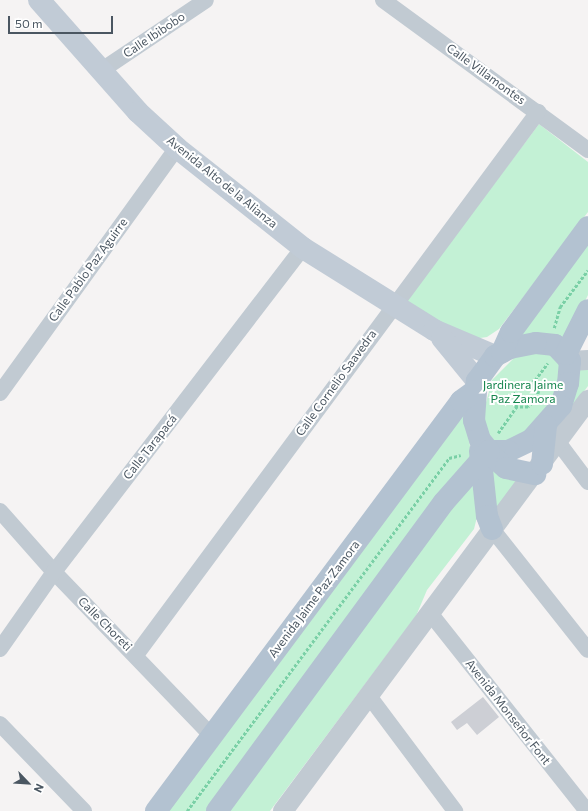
<!DOCTYPE html>
<html>
<head>
<meta charset="utf-8">
<style>
	body { margin:0 }
	#map { position:relative; width:588px; height:811px; overflow:hidden; background:#f5f3f3; font-family:Commissioner,sans-serif }
	div>[style] { position:absolute }
	[style*='--x'] { left:calc(var(--x)*1px); top:calc(var(--y)*1px); width:calc(var(--w)*1px); rotate:calc(var(--a)*1deg) }
	.green>* { inset:0; background:#c3f1d5 }
	.building>* { inset:0; background:#cdcfd5 }
	.path>* { height:2.5px; margin-top:-1.25px; transform-origin:0; background:repeating-linear-gradient(90deg,#7ad0a6 0 3px,transparent 0 5px) }
	.minor>* { height:16px; margin:-8px; padding:0 8px; transform-origin:8px; border-radius:8px; background:#c1cad2 }
	.tertiary>* { height:20px; margin:-10px; padding:0 10px; transform-origin:10px; border-radius:10px; background:#c1cad2 }
	.secondary>* { height:22px; margin:-11px; padding:0 11px; transform-origin:11px; border-radius:11px; background:#c1cbd6 }
	.primary>* { height:22px; margin:-11px; padding:0 11px; transform-origin:11px; border-radius:11px; background:#b3c2d1 }
	span { translate:-50% -50%; white-space:nowrap; text-align:center; line-height:1.15; -webkit-text-stroke:4px #fff; paint-order:stroke }
	.street-label { font-size:12px; color:#4a5661 }
	.park-label { font-size:12px; color:#17864f }
	.north { position:absolute; left:8px; top:763px; width:40px; height:40px; -webkit-text-stroke:3px #fff; paint-order:stroke; rotate:115deg; font-size:11px; font-weight:700; line-height:16px; text-align:center; color:#4a5661 }
	.north::after { content:''; display:block; margin:auto; width:14px; height:18px; background:#4a5661; clip-path:polygon(50% 0,100% 100%,50% 72%,0 100%) }
	.scale { position:absolute; left:8px; top:16px; width:105px; height:18px; box-sizing:border-box; border:2px solid #4a5661; border-top:0; padding-left:5px; font-size:12px; line-height:14px; white-space:nowrap; color:#4a5661; -webkit-text-stroke:3px #fff; paint-order:stroke }
</style>
</head>
<body>
<div id="map">
	<div class="green">
		<div style="clip-path:polygon(539px 124px,588px 162px,588px 212px,499px 329px,487px 337px,473px 339px,403px 305px)"></div>
		<div style="clip-path:polygon(588px 242px,588px 295px,565px 342px,517px 339px)"></div>
		<div style="clip-path:polygon(544px 350px,561px 364px,558px 396px,517px 440px,496px 442px,486px 434px,484px 410px,492px 380px,514px 358px)"></div>
		<div style="clip-path:polygon(588px 366px,588px 386px,551px 436px,578px 368px)"></div>
		<div style="clip-path:polygon(465px 410px,472px 461px,207px 811px,166px 811px)"></div>
		<div style="clip-path:polygon(490px 466px,518px 479px,493px 513px)"></div>
		<div style="clip-path:polygon(474px 480px,478px 513px,474px 529px,427px 590px,416px 616px,270px 811px,226px 811px,451px 505px)"></div>
	</div>
	<div class="building">
		<div style="clip-path:polygon(483px 697px,499px 717px,477px 735px,467px 723px,457px 730px,451px 722px)"></div>
	</div>
	<div class="path">
		<div style="--x:554;--y:328;--w:22;--a:-74"></div>
		<div style="--x:560;--y:307;--w:46;--a:-52.9"></div>
		<div style="--x:535;--y:380;--w:12;--a:70"></div>
		<div style="--x:539;--y:391;--w:9;--a:111"></div>
		<div style="--x:536;--y:399;--w:11;--a:135"></div>
		<div style="--x:528;--y:407;--w:12;--a:180"></div>
		<div style="--x:516;--y:407;--w:12;--a:-99"></div>
		<div style="--x:514;--y:395;--w:10;--a:-66"></div>
		<div style="--x:518;--y:386;--w:18;--a:-19"></div>
		<div style="--x:535;--y:380;--w:21;--a:-53"></div>
		<div style="--x:498;--y:433;--w:32;--a:-55"></div>
		<div style="--x:187;--y:811;--w:440;--a:-53.4"></div>
		<div style="--x:449;--y:458;--w:12;--a:-14"></div>
	</div>
	<div class="minor">
		<div style="--x:383;--y:0;--w:254;--a:36.2"></div>
		<div style="--x:102;--y:70;--w:125;--a:-33.9"></div>
		<div style="--x:0;--y:393;--w:302;--a:-54.2"></div>
		<div style="--x:558;--y:442;--w:50;--a:53.1"></div>
		<div style="--x:0;--y:511;--w:81;--a:48.5"></div>
		<div style="--x:54;--y:572;--w:228;--a:46.1"></div>
		<div style="--x:492;--y:529;--w:154;--a:51.6"></div>
		<div style="--x:430;--y:613;--w:253;--a:51.6"></div>
		<div style="--x:0;--y:649;--w:94;--a:-55"></div>
		<div style="--x:54;--y:572;--w:409;--a:-52.5"></div>
		<div style="--x:136;--y:655;--w:676;--a:-53.49"></div>
		<div style="--x:369;--y:696;--w:144;--a:53.2"></div>
		<div style="--x:0;--y:724;--w:121;--a:46"></div>
	</div>
	<div class="tertiary">
		<div style="--x:570;--y:361;--w:18;--a:-3"></div>
		<div style="--x:283;--y:811;--w:512;--a:-53.42"></div>
	</div>
	<div class="secondary">
		<div style="--x:39;--y:0;--w:149;--a:48.5"></div>
		<div style="--x:138;--y:112;--w:53;--a:42.7"></div>
		<div style="--x:177;--y:148;--w:161;--a:38.4"></div>
		<div style="--x:303;--y:248;--w:155;--a:32"></div>
		<div style="--x:434;--y:330;--w:66;--a:23.1"></div>
		<div style="--x:442;--y:338;--w:55;--a:50.9"></div>
	</div>
	<div class="primary">
		<div style="--x:536;--y:343;--w:19;--a:6"></div>
		<div style="--x:555;--y:345;--w:22;--a:47"></div>
		<div style="--x:570;--y:361;--w:22;--a:95"></div>
		<div style="--x:568;--y:383;--w:24;--a:107"></div>
		<div style="--x:561;--y:406;--w:45;--a:131.4"></div>
		<div style="--x:531;--y:440;--w:25;--a:154"></div>
		<div style="--x:508;--y:451;--w:19;--a:180"></div>
		<div style="--x:489;--y:451;--w:14;--a:-129"></div>
		<div style="--x:480;--y:440;--w:21;--a:-107"></div>
		<div style="--x:474;--y:420;--w:39;--a:-86"></div>
		<div style="--x:477;--y:381;--w:31;--a:-54"></div>
		<div style="--x:495;--y:356;--w:17;--a:-28"></div>
		<div style="--x:510;--y:348;--w:26;--a:-11"></div>
		<div style="--x:502;--y:352;--w:22;--a:-66"></div>
		<div style="--x:511;--y:332;--w:130;--a:-53.7"></div>
		<div style="--x:566;--y:354;--w:49;--a:-63.4"></div>
		<div style="--x:480;--y:451;--w:65;--a:83.9"></div>
		<div style="--x:487;--y:516;--w:14;--a:69"></div>
		<div style="--x:495;--y:453;--w:7;--a:74"></div>
		<div style="--x:497;--y:460;--w:12;--a:42"></div>
		<div style="--x:506;--y:468;--w:30;--a:12"></div>
		<div style="--x:542;--y:464;--w:38;--a:-84"></div>
		<div style="--x:156;--y:811;--w:511;--a:-53.35"></div>
		<div style="--x:461;--y:401;--w:17;--a:-36"></div>
		<div style="--x:217;--y:811;--w:383;--a:-53.7"></div>
		<div style="--x:444;--y:502;--w:68;--a:-48.6"></div>
	</div>
	<div class="street-label">
		<span style="left:154px;top:35px;rotate:-34deg">Calle Ibibobo</span>
		<span style="left:486px;top:74px;rotate:36deg">Calle Villamontes</span>
		<span style="left:222px;top:182px;rotate:39deg">Avenida Alto de la Alianza</span>
		<span style="left:88px;top:270px;rotate:-54deg">Calle Pablo Paz Aguirre</span>
		<span style="left:336px;top:383px;rotate:-54deg">Calle Cornelio Saavedra</span>
		<span style="left:150px;top:447px;rotate:-52deg">Calle Tarapacá</span>
		<span style="left:314px;top:599px;rotate:-53deg">Avenida Jaime Paz Zamora</span>
		<span style="left:105px;top:624px;rotate:45deg">Calle Choreti</span>
		<span style="left:508px;top:712px;rotate:52deg">Avenida Monseñor Font</span>
	</div>
	<div class="park-label">
		<span style="left:523px;top:392px">Jardinera Jaime<br>Paz Zamora</span>
	</div>
	<div class="north">N</div>
	<div class="scale">50 m</div>
</div>
</body>
</html>
